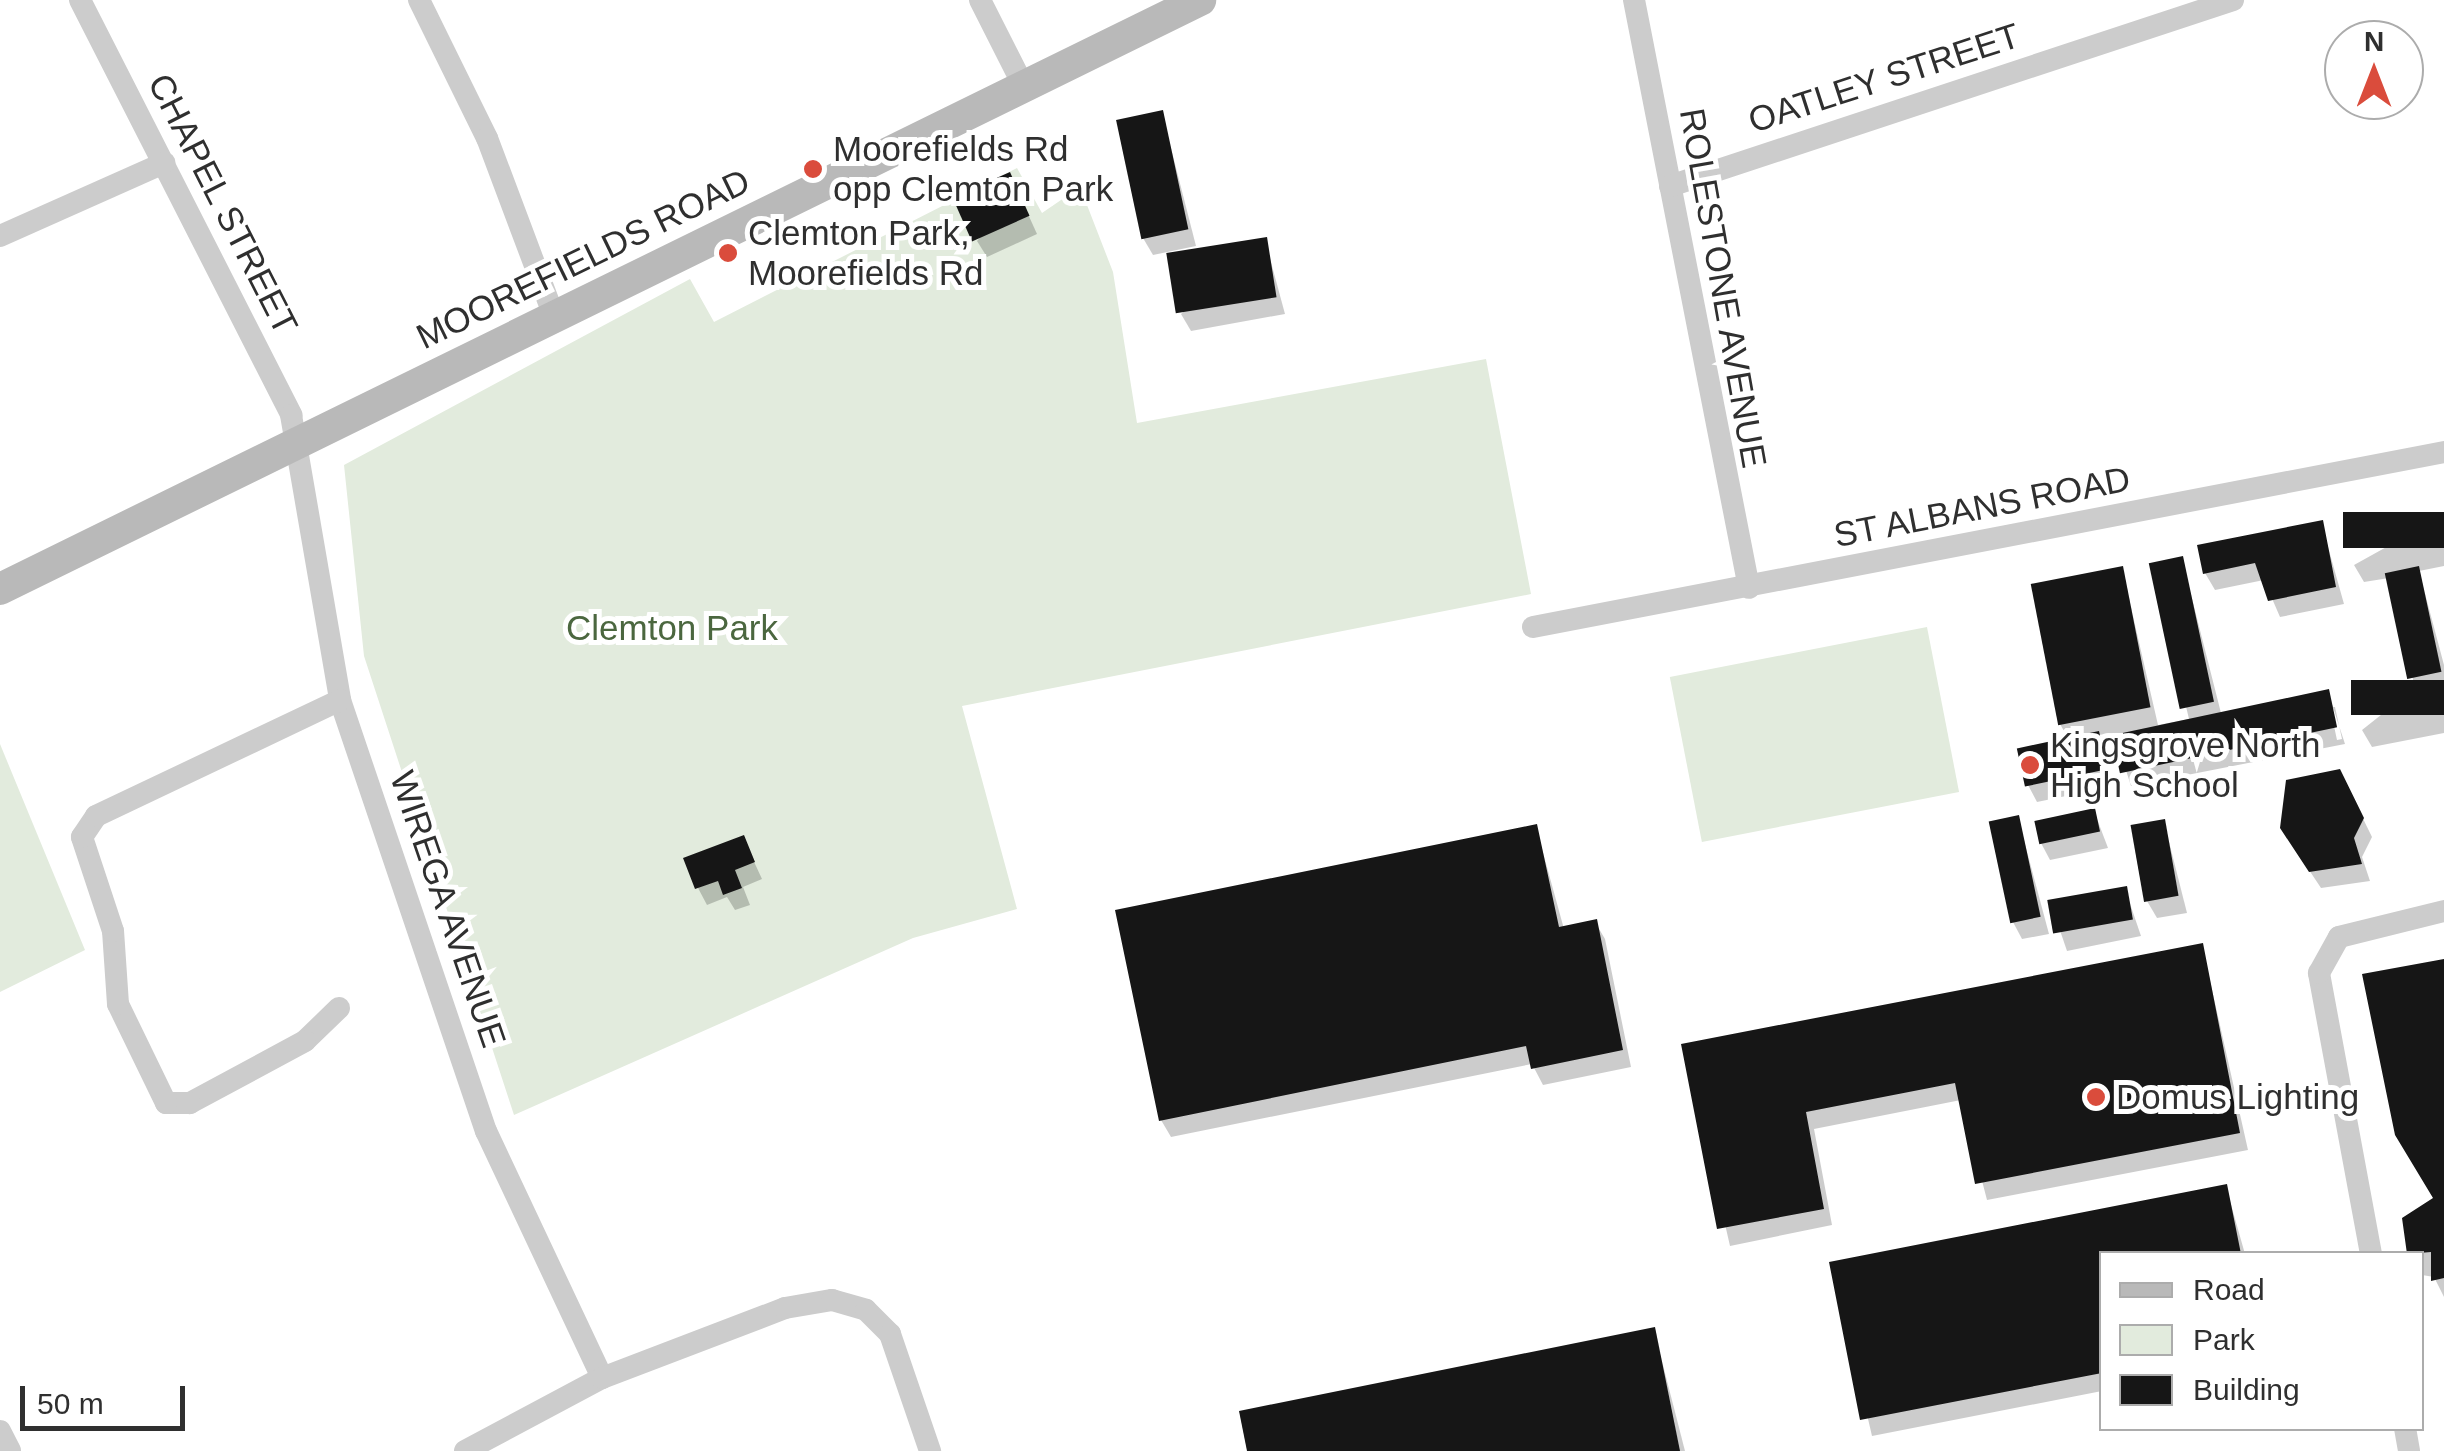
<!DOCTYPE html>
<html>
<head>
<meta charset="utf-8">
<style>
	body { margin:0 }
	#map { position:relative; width:2444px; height:1451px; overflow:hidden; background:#fff; font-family:Helvetica,sans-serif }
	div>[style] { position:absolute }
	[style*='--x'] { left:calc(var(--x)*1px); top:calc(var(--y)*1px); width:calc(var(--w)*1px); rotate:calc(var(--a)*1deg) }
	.green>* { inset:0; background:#e2ebdd; transform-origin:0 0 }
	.shadow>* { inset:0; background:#0003 }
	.building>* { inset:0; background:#161616; transform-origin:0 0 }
	.street>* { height:22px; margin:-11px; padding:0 11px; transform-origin:11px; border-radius:11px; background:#ccc }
	.secondary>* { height:32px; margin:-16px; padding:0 16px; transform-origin:16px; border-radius:16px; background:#b9b9b9 }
	.dots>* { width:28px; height:28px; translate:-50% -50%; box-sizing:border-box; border:5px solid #fff; border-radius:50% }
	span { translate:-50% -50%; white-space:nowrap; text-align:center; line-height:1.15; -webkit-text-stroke:10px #fff; paint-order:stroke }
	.street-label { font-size:35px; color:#2f2f2f }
	.poi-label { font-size:35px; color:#2f2f2f }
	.left { translate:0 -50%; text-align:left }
	.park-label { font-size:35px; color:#4b673f }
	.legend { position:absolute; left:2099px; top:1251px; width:325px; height:180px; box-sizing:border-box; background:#fff; border:2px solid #acacac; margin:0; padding:12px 18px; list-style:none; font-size:30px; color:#2f2f2f }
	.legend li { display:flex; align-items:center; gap:20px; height:50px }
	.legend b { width:50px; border:2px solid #acacac }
	.north { position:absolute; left:2324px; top:20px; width:100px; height:100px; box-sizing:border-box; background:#fff; border:2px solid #acacac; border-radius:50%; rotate:0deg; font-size:28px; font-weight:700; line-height:40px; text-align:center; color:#2f2f2f }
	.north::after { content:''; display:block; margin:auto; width:35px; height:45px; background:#da4c3c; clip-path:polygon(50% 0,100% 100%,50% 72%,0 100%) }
	.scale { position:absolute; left:20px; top:1386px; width:165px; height:45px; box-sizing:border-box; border:5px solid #2f2f2f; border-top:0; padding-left:12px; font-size:30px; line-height:35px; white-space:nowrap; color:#2f2f2f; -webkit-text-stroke:8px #fff; paint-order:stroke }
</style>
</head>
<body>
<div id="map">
	<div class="green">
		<div style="clip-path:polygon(1017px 168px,1042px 213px,1080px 187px,1113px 272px,1137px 423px,1486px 359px,1531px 594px,962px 706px,1017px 909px,913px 938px,514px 1115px,364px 656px,344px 465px,690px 279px,714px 322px)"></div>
		<div style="left:1927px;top:627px;width:168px;height:262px;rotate:79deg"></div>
		<div style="clip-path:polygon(0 744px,85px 950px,0 992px)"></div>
	</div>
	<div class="shadow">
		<div style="clip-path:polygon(1162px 113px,1196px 246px,1153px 255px,1143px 238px)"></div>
		<div style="clip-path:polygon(1018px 192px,1037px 234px,987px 257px,977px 241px)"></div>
		<div style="clip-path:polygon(1265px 240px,1285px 314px,1191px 331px,1181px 314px)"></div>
		<div style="clip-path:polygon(2444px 515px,2444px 566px,2419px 571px,2444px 665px,2444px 733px,2372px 747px,2362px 730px,2415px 688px,2389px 578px,2364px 582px,2354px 565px)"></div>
		<div style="clip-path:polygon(2321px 522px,2344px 604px,2280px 617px,2264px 580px,2215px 590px,2205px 573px)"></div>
		<div style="clip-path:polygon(evenodd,2182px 559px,2221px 713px,2328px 692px,2345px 744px,2131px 786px,2114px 733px,2098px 735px,2115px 786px,2037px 802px,2028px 785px,2069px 740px,2060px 724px,2122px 568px,2158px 725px,2189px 719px,2152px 565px,2182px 559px,2330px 707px,2335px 707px,2342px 739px,2337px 740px,2330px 707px)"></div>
		<div style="clip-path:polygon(2349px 790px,2372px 837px,2362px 857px,2370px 881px,2321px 888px,2293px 846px)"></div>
		<div style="clip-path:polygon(2094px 811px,2108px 848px,2050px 860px,2041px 843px)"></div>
		<div style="clip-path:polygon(2018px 818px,2049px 934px,2022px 939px,2013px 922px)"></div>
		<div style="clip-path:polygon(2164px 822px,2187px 913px,2157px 918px,2147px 901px)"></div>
		<div style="clip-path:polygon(1536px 827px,1564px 929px,1595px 922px,1605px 939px,1631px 1067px,1543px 1085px,1532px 1064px,1171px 1137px,1161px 1120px)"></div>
		<div style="clip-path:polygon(743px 838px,762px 879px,743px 887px,750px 905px,735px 910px,727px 897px,707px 905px,698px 888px)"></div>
		<div style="clip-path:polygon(2125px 889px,2141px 936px,2067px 951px,2051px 904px)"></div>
		<div style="clip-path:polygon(2202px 945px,2248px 1150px,1987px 1200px,1961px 1100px,1814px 1129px,1832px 1225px,1730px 1246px,1684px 1046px)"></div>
		<div style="clip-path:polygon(2444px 961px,2444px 1297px,2434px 1277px,2422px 1275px,2422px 1254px,2410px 1254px,2436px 1199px)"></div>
		<div style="clip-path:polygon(2226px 1187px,2245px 1254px,2102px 1254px,2102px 1391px,1872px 1436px,1832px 1264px)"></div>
		<div style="clip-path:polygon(1654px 1330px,1685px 1451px,1249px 1451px)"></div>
	</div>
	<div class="building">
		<div style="left:1163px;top:110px;width:122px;height:48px;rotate:78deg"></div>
		<div style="left:1010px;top:172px;width:48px;height:63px;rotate:66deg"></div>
		<div style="left:1267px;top:237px;width:61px;height:102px;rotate:81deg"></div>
		<div style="left:2444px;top:512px;width:36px;height:101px;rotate:90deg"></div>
		<div style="clip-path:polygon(2323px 520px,2336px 587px,2268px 601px,2255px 563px,2203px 574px,2197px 545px)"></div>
		<div style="left:2183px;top:556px;width:149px;height:35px;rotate:78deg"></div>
		<div style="left:2123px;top:566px;width:144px;height:94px;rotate:79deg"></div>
		<div style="left:2419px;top:566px;width:108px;height:35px;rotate:78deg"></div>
		<div style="left:2444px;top:680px;width:35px;height:93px;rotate:90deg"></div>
		<div style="left:2329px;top:689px;width:39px;height:222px;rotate:78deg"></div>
		<div style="left:2099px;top:731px;width:39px;height:84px;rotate:78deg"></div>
		<div style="clip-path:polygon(2340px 769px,2364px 818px,2354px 838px,2362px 864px,2309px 872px,2280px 828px,2286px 780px)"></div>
		<div style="left:2095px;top:808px;width:24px;height:62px;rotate:78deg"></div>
		<div style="left:2019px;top:815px;width:104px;height:31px;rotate:78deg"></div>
		<div style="left:2165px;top:819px;width:78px;height:35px;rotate:80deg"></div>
		<div style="clip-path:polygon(1537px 824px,1559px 927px,1597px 919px,1623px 1050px,1531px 1069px,1526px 1046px,1159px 1121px,1115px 910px)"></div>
		<div style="clip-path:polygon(744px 835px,755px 862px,735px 870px,742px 888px,723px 895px,718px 881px,695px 889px,683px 858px)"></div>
		<div style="left:2127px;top:886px;width:34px;height:81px;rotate:80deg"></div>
		<div style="clip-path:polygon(2203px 943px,2240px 1133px,1975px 1184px,1955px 1083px,1806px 1112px,1824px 1209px,1717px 1229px,1681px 1044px)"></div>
		<div style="clip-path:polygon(2444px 959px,2444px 1278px,2431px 1281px,2431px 1252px,2407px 1254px,2402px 1218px,2433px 1198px,2395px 1135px,2362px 974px)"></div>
		<div style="clip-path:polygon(2227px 1184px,2241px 1254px,2102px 1254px,2102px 1373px,1860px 1420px,1829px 1262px)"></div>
		<div style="clip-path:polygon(1655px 1327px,1680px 1451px,1247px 1451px,1239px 1411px)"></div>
	</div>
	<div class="street">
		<div style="--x:80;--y:0;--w:466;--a:63"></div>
		<div style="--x:291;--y:415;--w:289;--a:80.2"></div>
		<div style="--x:340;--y:700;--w:455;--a:71.3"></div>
		<div style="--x:486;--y:1131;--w:273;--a:64.8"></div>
		<div style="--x:419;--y:0;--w:154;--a:63.8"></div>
		<div style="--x:487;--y:138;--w:190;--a:69.4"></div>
		<div style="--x:980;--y:0;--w:97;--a:63.2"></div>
		<div style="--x:1634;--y:0;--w:599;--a:78.93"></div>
		<div style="--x:1670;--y:186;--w:593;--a:-18.28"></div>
		<div style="--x:0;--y:236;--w:180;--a:-24"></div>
		<div style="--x:1533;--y:627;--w:928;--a:-10.87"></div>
		<div style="--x:339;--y:1008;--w:47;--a:135.9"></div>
		<div style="--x:305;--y:1041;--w:131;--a:151.7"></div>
		<div style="--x:190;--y:1103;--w:24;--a:180"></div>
		<div style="--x:166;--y:1103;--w:110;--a:-115.9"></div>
		<div style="--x:118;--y:1004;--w:73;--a:-93.9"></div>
		<div style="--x:113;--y:931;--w:99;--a:-108.3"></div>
		<div style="--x:82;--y:837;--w:25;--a:-56"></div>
		<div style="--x:96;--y:816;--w:270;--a:-25.4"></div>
		<div style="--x:2371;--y:1254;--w:286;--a:-100.5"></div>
		<div style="--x:2319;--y:973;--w:41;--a:-60.9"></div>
		<div style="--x:2339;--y:937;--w:108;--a:-13.9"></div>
		<div style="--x:2405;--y:1428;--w:23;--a:80"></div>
		<div style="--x:0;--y:1431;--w:22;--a:63"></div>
		<div style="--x:465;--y:1451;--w:155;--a:-28.1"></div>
		<div style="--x:602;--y:1378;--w:196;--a:-20.9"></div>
		<div style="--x:785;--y:1308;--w:48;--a:-9.7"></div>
		<div style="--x:832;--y:1300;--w:35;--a:16"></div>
		<div style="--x:866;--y:1310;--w:34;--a:45"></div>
		<div style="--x:890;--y:1334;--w:124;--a:71.1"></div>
	</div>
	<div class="secondary">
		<div style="--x:0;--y:589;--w:1337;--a:-26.14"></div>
	</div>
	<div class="dots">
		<div style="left:813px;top:169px;background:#da4c3c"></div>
		<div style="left:728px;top:253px;background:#da4c3c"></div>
		<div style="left:2030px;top:765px;background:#da4c3c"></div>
		<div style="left:2096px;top:1097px;background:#da4c3c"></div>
	</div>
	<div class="street-label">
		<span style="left:1884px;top:78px;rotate:-18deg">OATLEY STREET</span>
		<span style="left:223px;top:204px;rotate:63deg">CHAPEL STREET</span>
		<span style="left:583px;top:259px;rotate:-26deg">MOOREFIELDS ROAD</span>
		<span style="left:1723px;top:288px;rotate:80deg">ROLESTONE AVENUE</span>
		<span style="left:1982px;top:507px;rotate:-11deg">ST ALBANS ROAD</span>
		<span style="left:448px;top:909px;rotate:71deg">WIREGA AVENUE</span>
	</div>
	<div class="poi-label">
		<span class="left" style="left:833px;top:169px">Moorefields Rd<br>opp Clemton Park</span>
		<span class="left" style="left:748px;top:253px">Clemton Park,<br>Moorefields Rd</span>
		<span class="left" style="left:2050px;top:765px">Kingsgrove North<br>High School</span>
		<span class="left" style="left:2116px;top:1097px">Domus Lighting</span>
	</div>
	<div class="park-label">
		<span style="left:672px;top:628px">Clemton Park</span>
	</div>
	<ul class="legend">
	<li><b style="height:12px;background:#b9b9b9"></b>Road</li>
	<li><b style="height:28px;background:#e2ebdd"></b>Park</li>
	<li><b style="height:28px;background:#161616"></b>Building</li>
	</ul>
	<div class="north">N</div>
	<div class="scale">50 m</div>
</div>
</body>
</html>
